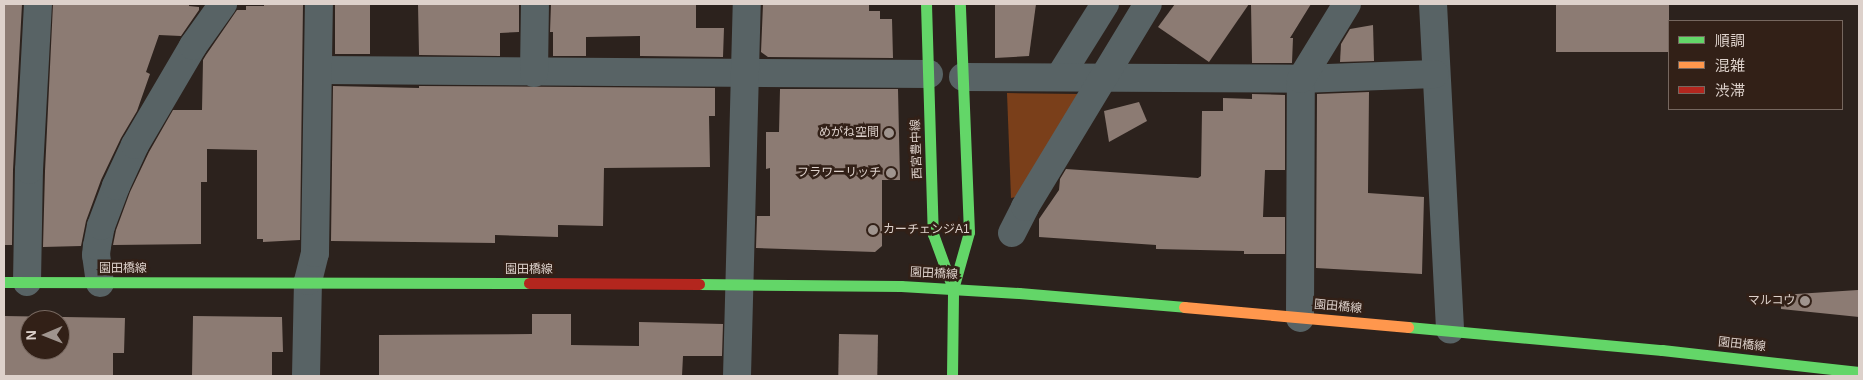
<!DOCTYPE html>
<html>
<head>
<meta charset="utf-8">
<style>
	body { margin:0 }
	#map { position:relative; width:1863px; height:380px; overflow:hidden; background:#2c221d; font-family:Helvetica,"Noto Sans JP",sans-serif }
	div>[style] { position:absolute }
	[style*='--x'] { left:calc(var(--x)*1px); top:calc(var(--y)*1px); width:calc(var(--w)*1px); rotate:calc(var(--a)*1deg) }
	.forest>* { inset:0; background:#7a3f1a }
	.building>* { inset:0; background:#8c7b73; transform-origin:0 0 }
	.street>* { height:28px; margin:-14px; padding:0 14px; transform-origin:14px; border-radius:14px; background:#586365 }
	.fast>* { height:11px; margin:-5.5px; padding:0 5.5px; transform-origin:5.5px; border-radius:5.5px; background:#63d668 }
	.slow>* { height:11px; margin:-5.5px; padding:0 5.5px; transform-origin:5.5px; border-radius:5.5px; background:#ff974d }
	.jam>* { height:11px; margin:-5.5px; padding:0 5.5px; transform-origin:5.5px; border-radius:5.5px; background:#b3261e }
	.dots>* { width:14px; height:14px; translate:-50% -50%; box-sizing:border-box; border:2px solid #322017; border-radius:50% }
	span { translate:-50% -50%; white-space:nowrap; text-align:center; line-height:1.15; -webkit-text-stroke:5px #322017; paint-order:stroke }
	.poi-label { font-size:12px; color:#ddd1cb }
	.right { translate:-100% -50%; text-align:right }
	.left { translate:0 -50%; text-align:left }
	.street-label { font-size:12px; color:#ddd1cb }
	.frame { position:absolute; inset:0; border:5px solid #ddd1cb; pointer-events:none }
	.legend { position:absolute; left:1668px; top:20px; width:175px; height:90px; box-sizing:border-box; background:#322017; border:1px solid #76675f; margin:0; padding:6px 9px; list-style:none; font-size:15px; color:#ddd1cb }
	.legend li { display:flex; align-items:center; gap:10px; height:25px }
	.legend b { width:25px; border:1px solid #76675f }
	.north { position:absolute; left:20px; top:310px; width:50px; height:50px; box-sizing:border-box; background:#322017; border:1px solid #76675f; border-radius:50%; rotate:269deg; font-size:14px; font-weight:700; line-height:20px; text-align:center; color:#ddd1cb }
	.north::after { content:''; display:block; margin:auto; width:18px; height:22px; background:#9f948e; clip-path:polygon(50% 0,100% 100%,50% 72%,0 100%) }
</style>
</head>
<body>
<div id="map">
	<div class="forest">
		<div style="clip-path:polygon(1007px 93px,1078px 94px,1020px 196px,1011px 198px)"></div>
	</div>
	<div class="building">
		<div style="clip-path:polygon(4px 4px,22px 4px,13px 170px,12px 245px,4px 245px)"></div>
		<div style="clip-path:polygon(53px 4px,189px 4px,189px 6px,199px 7px,199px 10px,181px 36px,159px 35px,146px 72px,150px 74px,137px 111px,121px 138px,101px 180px,86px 221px,81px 246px,43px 247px,45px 171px)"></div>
		<div style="clip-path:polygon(264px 4px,303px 4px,300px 240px,263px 242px,263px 239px,257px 239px,257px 150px,207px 149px,207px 182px,201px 182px,201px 244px,113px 245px,116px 230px,130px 192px,149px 152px,173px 110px,202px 110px,203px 60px,206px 55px,237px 10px,246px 10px,246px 6px,264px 6px)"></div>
		<div style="left:335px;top:4px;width:35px;height:50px"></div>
		<div style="clip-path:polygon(418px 4px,519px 4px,519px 32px,500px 33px,500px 56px,419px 55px)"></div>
		<div style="clip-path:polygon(551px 4px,696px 4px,696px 28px,724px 28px,723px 57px,640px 56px,640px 36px,586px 37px,586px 56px,553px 56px,553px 32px,550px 32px)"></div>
		<div style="clip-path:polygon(763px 4px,869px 4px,869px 11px,880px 11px,880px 19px,892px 19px,893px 58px,768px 57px,761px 52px)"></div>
		<div style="clip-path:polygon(1036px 4px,1029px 56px,995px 58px,995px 5px)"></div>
		<div style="clip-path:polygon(1175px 4px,1249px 4px,1209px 62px,1158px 27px)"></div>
		<div style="clip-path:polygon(1251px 4px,1311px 4px,1290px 38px,1293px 38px,1292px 63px,1252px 63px)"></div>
		<div style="left:1556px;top:4px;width:113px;height:48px"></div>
		<div style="clip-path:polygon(1373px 25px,1374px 61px,1340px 62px,1341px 44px,1350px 29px)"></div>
		<div style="clip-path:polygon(333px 86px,419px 88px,419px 86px,715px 88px,715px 116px,709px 116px,710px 167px,604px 168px,603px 226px,558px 225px,558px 237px,495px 235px,495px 243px,331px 241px)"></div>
		<div style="clip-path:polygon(780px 89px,898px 89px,900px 180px,882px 180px,882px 246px,875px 252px,756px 248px,757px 216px,770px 216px,770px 168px,766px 169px,766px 132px,779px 132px)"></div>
		<div style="clip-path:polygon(1369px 92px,1368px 193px,1424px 197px,1422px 274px,1316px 268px,1317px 94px)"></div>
		<div style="clip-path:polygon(1252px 94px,1285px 95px,1285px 170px,1265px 170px,1263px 217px,1285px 217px,1285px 254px,1244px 254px,1244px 251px,1156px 249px,1156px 245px,1039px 237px,1039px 219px,1059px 190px,1060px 179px,1066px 169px,1198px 178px,1201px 176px,1202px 111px,1223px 111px,1223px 98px,1252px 99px)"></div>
		<div style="clip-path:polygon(1139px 102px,1147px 121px,1109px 142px,1104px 111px)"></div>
		<div style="clip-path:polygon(1858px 290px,1859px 317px,1781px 309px,1781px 295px)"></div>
		<div style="clip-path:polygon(532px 314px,571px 314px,571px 345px,639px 346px,639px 322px,723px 324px,722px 356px,683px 356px,682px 376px,379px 376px,379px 335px,532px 334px)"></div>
		<div style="clip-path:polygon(evenodd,4px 316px,125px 318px,124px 353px,113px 353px,113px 376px,4px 376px,4px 316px,30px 320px,60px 320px,60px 350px,30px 350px,30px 320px)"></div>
		<div style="clip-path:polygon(193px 316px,282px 317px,283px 352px,272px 352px,272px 376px,192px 376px)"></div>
		<div style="left:839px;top:334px;width:39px;height:42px;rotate:1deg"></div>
	</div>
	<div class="street">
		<div style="--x:1433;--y:4;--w:326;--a:87"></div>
		<div style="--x:319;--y:70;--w:610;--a:0.38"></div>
		<div style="--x:534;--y:73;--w:69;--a:-89.2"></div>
		<div style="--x:1060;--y:76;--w:85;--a:-58"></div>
		<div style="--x:963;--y:77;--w:338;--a:0.3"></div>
		<div style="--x:1301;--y:79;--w:134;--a:-2.1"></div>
		<div style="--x:1012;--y:233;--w:29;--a:-63"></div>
		<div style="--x:1025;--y:207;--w:237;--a:-58.8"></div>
		<div style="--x:27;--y:282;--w:112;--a:-89"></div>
		<div style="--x:29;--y:170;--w:166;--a:-86.9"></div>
		<div style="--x:100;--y:283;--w:28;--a:-98"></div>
		<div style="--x:96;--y:255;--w:9;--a:-84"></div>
		<div style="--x:97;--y:246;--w:20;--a:-79"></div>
		<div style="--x:101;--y:226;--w:43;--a:-69.4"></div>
		<div style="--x:116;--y:186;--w:45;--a:-65.1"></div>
		<div style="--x:135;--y:145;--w:115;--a:-59.6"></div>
		<div style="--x:193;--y:46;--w:52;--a:-54.5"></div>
		<div style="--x:1300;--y:318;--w:239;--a:-89.8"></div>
		<div style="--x:1301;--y:79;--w:88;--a:-58.5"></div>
		<div style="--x:306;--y:376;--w:95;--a:-88.8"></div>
		<div style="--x:308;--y:281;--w:29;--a:-76"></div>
		<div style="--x:315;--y:253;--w:249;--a:-89.1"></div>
		<div style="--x:737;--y:376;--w:372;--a:-88.5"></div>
	</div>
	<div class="fast">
		<div style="--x:926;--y:4;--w:230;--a:88.3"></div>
		<div style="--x:933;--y:234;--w:59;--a:70"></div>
		<div style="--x:4;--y:282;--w:525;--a:0.11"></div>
		<div style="--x:699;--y:284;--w:202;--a:0.6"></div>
		<div style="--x:901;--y:286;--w:118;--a:3.4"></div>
		<div style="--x:1019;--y:293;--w:166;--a:4.8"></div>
		<div style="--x:1408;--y:327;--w:255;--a:5.2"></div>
		<div style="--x:1662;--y:350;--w:198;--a:6.4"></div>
		<div style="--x:952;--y:376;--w:87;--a:-89.3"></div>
		<div style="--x:953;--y:289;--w:59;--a:-74.3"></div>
		<div style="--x:969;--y:232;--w:228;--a:-92.3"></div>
	</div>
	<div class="slow">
		<div style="--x:1184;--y:307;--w:225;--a:5.1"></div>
	</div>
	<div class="jam">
		<div style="--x:529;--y:283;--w:170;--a:0.3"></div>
	</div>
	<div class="dots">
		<div style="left:889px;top:133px;background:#9f948e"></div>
		<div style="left:891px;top:173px;background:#9f948e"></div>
		<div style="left:873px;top:230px;background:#9f948e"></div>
		<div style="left:1805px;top:301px;background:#9f948e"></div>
	</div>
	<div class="poi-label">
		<span class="right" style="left:879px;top:133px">めがね空間</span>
		<span class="right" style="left:881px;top:173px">フラワーリッチ</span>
		<span class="left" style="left:883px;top:230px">カーチェンジA1</span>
		<span class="right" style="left:1795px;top:301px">マルコウ</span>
	</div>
	<div class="street-label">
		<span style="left:917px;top:149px;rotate:-92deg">西宮豊中線</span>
		<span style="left:123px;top:269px">園田橋線</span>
		<span style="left:529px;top:270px">園田橋線</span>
		<span style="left:934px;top:274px;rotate:3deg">園田橋線</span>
		<span style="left:1338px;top:307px;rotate:5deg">園田橋線</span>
		<span style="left:1742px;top:345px;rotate:6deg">園田橋線</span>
	</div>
	<div class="frame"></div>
	<ul class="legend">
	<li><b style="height:6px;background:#63d668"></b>順調</li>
	<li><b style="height:6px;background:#ff974d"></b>混雑</li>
	<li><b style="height:6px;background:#b3261e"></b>渋滞</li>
	</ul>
	<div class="north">N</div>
</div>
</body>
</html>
